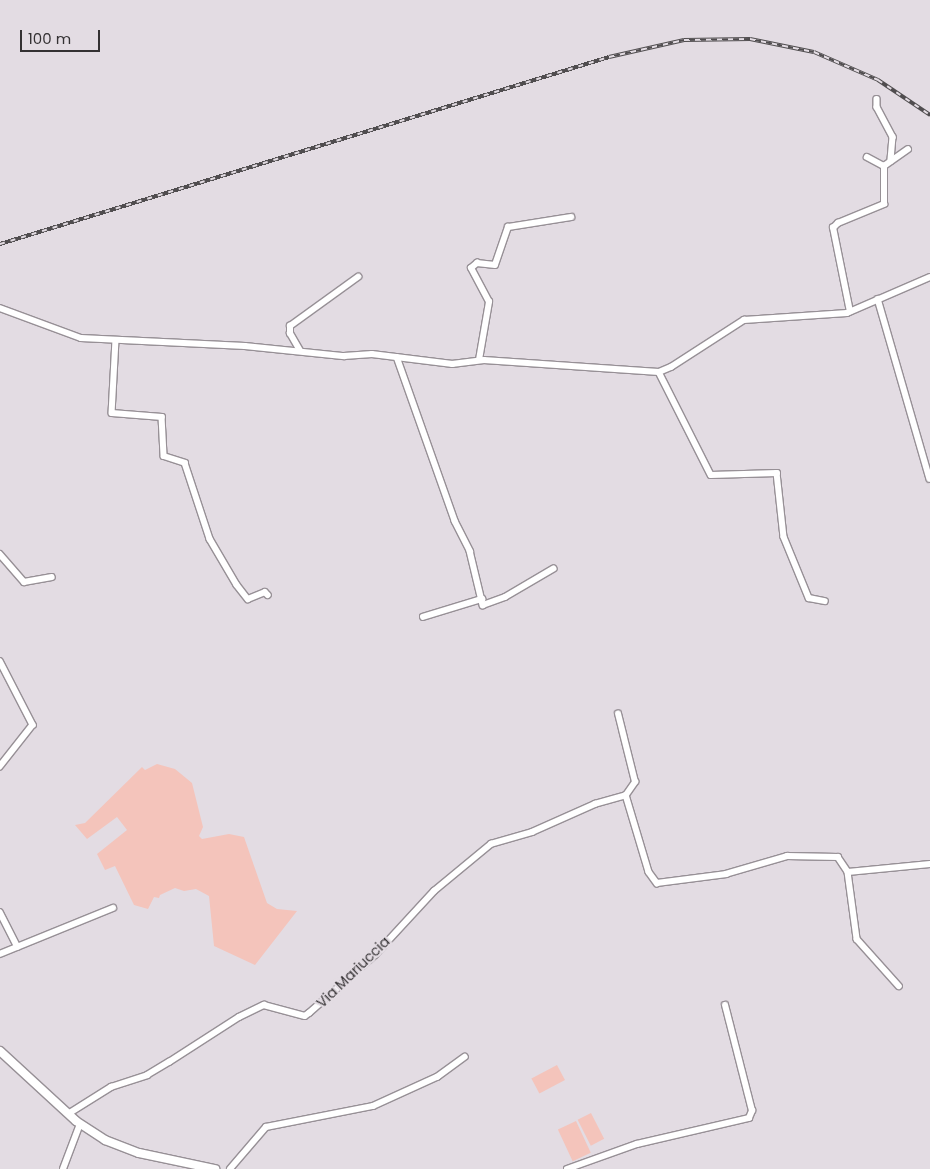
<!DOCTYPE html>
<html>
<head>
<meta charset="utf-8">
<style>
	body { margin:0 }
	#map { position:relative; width:930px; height:1169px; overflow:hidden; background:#e3dce3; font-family:Poppins,sans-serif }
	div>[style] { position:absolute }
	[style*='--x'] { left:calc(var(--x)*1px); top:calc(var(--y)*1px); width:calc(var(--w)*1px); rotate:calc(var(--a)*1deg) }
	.green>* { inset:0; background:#f4c4bb; transform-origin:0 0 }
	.roads { filter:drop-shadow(1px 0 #979096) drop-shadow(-1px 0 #979096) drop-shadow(0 1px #979096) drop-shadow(0 -1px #979096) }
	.minor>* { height:5.5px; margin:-2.75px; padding:0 2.75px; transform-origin:2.75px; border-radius:2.75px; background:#fff }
	.secondary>* { height:8px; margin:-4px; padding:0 4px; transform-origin:4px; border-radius:4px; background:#fff }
	.rail>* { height:4px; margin-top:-2px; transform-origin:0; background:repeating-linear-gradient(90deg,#e3dce3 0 5.5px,#504d4f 0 11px); box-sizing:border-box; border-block:1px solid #504d4f }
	span { translate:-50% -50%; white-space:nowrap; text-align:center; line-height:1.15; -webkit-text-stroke:4.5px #e3dce3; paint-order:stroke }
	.street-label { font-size:14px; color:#343133 }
	.scale { position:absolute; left:20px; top:30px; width:80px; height:22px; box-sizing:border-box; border:2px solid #343133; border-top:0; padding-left:6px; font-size:15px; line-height:18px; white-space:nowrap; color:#343133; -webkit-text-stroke:4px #e3dce3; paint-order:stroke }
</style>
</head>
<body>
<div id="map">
	<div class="green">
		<div style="clip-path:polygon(157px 764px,175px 769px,192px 783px,203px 827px,199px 836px,202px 839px,229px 834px,244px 837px,267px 903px,277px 909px,297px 911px,255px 965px,214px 946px,209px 896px,196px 889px,184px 891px,175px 888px,160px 895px,159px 898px,154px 897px,148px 909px,134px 905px,115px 866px,105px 870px,97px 854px,127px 830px,117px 817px,87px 839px,75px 825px,85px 823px,142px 767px,145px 770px)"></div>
		<div style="left:557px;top:1065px;width:17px;height:29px;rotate:62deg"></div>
		<div style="left:591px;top:1113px;width:29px;height:15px;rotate:63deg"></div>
		<div style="left:576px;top:1121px;width:35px;height:20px;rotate:65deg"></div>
	</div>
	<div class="roads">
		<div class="minor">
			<div style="--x:877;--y:99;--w:8;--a:90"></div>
			<div style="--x:877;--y:107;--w:34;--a:62"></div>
			<div style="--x:893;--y:137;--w:24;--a:95"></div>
			<div style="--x:867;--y:157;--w:19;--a:28"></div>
			<div style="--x:884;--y:166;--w:29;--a:-35"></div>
			<div style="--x:878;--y:299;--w:187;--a:73.9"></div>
			<div style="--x:0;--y:308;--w:86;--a:20.3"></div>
			<div style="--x:81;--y:338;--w:164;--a:2.8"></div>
			<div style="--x:245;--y:346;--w:100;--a:5.8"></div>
			<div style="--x:344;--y:356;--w:28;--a:-4"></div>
			<div style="--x:372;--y:354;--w:81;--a:7.1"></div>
			<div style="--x:452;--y:364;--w:32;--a:-7"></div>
			<div style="--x:484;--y:360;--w:175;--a:3.9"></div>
			<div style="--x:659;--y:372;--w:13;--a:-23"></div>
			<div style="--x:671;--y:367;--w:87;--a:-32.8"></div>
			<div style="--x:744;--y:320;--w:103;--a:-3.9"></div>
			<div style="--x:847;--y:313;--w:90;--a:-23.4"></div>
			<div style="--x:850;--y:312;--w:86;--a:-101.4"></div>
			<div style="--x:833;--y:228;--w:7;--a:-45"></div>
			<div style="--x:838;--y:223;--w:50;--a:-22.4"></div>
			<div style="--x:884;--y:204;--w:38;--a:-90"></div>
			<div style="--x:116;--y:340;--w:73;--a:93.1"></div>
			<div style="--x:112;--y:413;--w:50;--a:4.6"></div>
			<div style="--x:162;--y:417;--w:39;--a:87"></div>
			<div style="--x:164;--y:456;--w:22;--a:18"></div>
			<div style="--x:185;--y:463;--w:80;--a:71.8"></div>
			<div style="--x:210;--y:539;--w:53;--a:59.6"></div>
			<div style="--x:237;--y:585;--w:18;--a:52"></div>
			<div style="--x:248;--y:599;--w:18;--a:-22"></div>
			<div style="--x:265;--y:592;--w:4;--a:45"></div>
			<div style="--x:300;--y:351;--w:20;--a:-120"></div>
			<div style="--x:290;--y:334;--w:8;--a:-90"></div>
			<div style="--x:290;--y:326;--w:84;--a:-35.8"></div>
			<div style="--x:397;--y:357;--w:174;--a:70.5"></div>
			<div style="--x:455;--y:521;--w:34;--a:63"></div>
			<div style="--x:470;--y:551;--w:56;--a:76.5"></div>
			<div style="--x:483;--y:605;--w:23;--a:-20"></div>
			<div style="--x:505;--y:597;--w:56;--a:-30.3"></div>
			<div style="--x:479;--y:360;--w:59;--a:-80.2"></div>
			<div style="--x:489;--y:302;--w:38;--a:-118"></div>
			<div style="--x:471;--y:268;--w:8;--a:-40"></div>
			<div style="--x:477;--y:263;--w:18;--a:6"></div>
			<div style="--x:495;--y:265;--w:40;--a:-71.1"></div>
			<div style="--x:508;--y:227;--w:64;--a:-9"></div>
			<div style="--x:659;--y:372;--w:115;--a:63.2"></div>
			<div style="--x:711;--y:475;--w:66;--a:-1.7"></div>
			<div style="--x:777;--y:473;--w:64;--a:83.8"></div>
			<div style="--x:784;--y:537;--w:66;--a:67.7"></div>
			<div style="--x:809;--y:598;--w:16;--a:11"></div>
			<div style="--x:0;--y:554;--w:37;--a:49"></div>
			<div style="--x:24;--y:582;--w:28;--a:-10"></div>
			<div style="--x:423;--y:617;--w:62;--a:-17"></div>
			<div style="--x:0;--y:661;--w:72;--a:62.7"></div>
			<div style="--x:33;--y:725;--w:53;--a:128.2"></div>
			<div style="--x:626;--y:795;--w:80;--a:73.4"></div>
			<div style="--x:649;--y:872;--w:14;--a:54"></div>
			<div style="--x:657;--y:883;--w:70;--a:-7.4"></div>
			<div style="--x:726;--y:874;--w:64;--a:-16.4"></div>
			<div style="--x:787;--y:856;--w:51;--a:1.1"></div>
			<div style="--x:838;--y:857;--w:18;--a:56"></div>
			<div style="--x:848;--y:872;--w:82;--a:-5.6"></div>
			<div style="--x:848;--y:872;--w:68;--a:82.3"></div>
			<div style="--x:857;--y:939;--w:63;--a:48.2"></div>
			<div style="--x:0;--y:912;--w:39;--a:63"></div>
			<div style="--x:0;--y:954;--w:122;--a:-22.2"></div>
			<div style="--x:68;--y:1114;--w:51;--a:-32.1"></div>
			<div style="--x:111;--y:1087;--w:38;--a:-18"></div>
			<div style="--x:147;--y:1075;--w:26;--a:-31"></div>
			<div style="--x:169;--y:1062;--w:83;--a:-32.7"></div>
			<div style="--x:239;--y:1017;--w:28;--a:-26"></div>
			<div style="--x:264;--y:1005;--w:42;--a:15"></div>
			<div style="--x:305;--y:1016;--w:5;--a:-37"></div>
			<div style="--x:309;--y:1013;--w:88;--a:-41.3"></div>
			<div style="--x:375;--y:955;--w:87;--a:-47.3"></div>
			<div style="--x:434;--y:891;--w:74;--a:-39.5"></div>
			<div style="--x:491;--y:844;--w:43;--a:-16.3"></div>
			<div style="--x:532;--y:832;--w:69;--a:-24"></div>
			<div style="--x:595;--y:804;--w:32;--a:-16"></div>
			<div style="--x:626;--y:795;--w:16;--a:-55"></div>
			<div style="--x:635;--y:782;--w:70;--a:-104"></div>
			<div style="--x:63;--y:1169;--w:48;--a:-69.3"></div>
			<div style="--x:230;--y:1169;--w:55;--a:-49.4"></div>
			<div style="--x:266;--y:1127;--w:109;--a:-11.1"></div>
			<div style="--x:373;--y:1106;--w:70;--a:-24.4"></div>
			<div style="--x:437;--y:1077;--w:34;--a:-36"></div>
			<div style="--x:567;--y:1169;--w:74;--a:-19.7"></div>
			<div style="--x:637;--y:1144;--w:115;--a:-13.1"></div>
			<div style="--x:749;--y:1118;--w:8;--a:-67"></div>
			<div style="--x:752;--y:1111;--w:109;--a:-104.3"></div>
		</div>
		<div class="secondary">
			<div style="--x:0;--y:1051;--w:103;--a:42.6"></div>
			<div style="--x:76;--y:1121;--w:35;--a:33"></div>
			<div style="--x:105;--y:1140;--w:36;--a:21"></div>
			<div style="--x:139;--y:1153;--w:78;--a:11.9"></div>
		</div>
	</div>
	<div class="rail">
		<div style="--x:0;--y:244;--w:637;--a:-17.07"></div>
		<div style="--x:609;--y:57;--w:77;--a:-12.8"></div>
		<div style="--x:684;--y:40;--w:66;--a:-0.9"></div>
		<div style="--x:750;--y:39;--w:65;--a:11.5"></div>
		<div style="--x:814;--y:52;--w:70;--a:23.6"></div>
		<div style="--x:878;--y:80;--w:63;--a:33.9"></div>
	</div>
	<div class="street-label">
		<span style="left:353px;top:972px;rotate:-44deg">Via Mariuccia</span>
	</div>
	<div class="scale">100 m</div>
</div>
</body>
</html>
